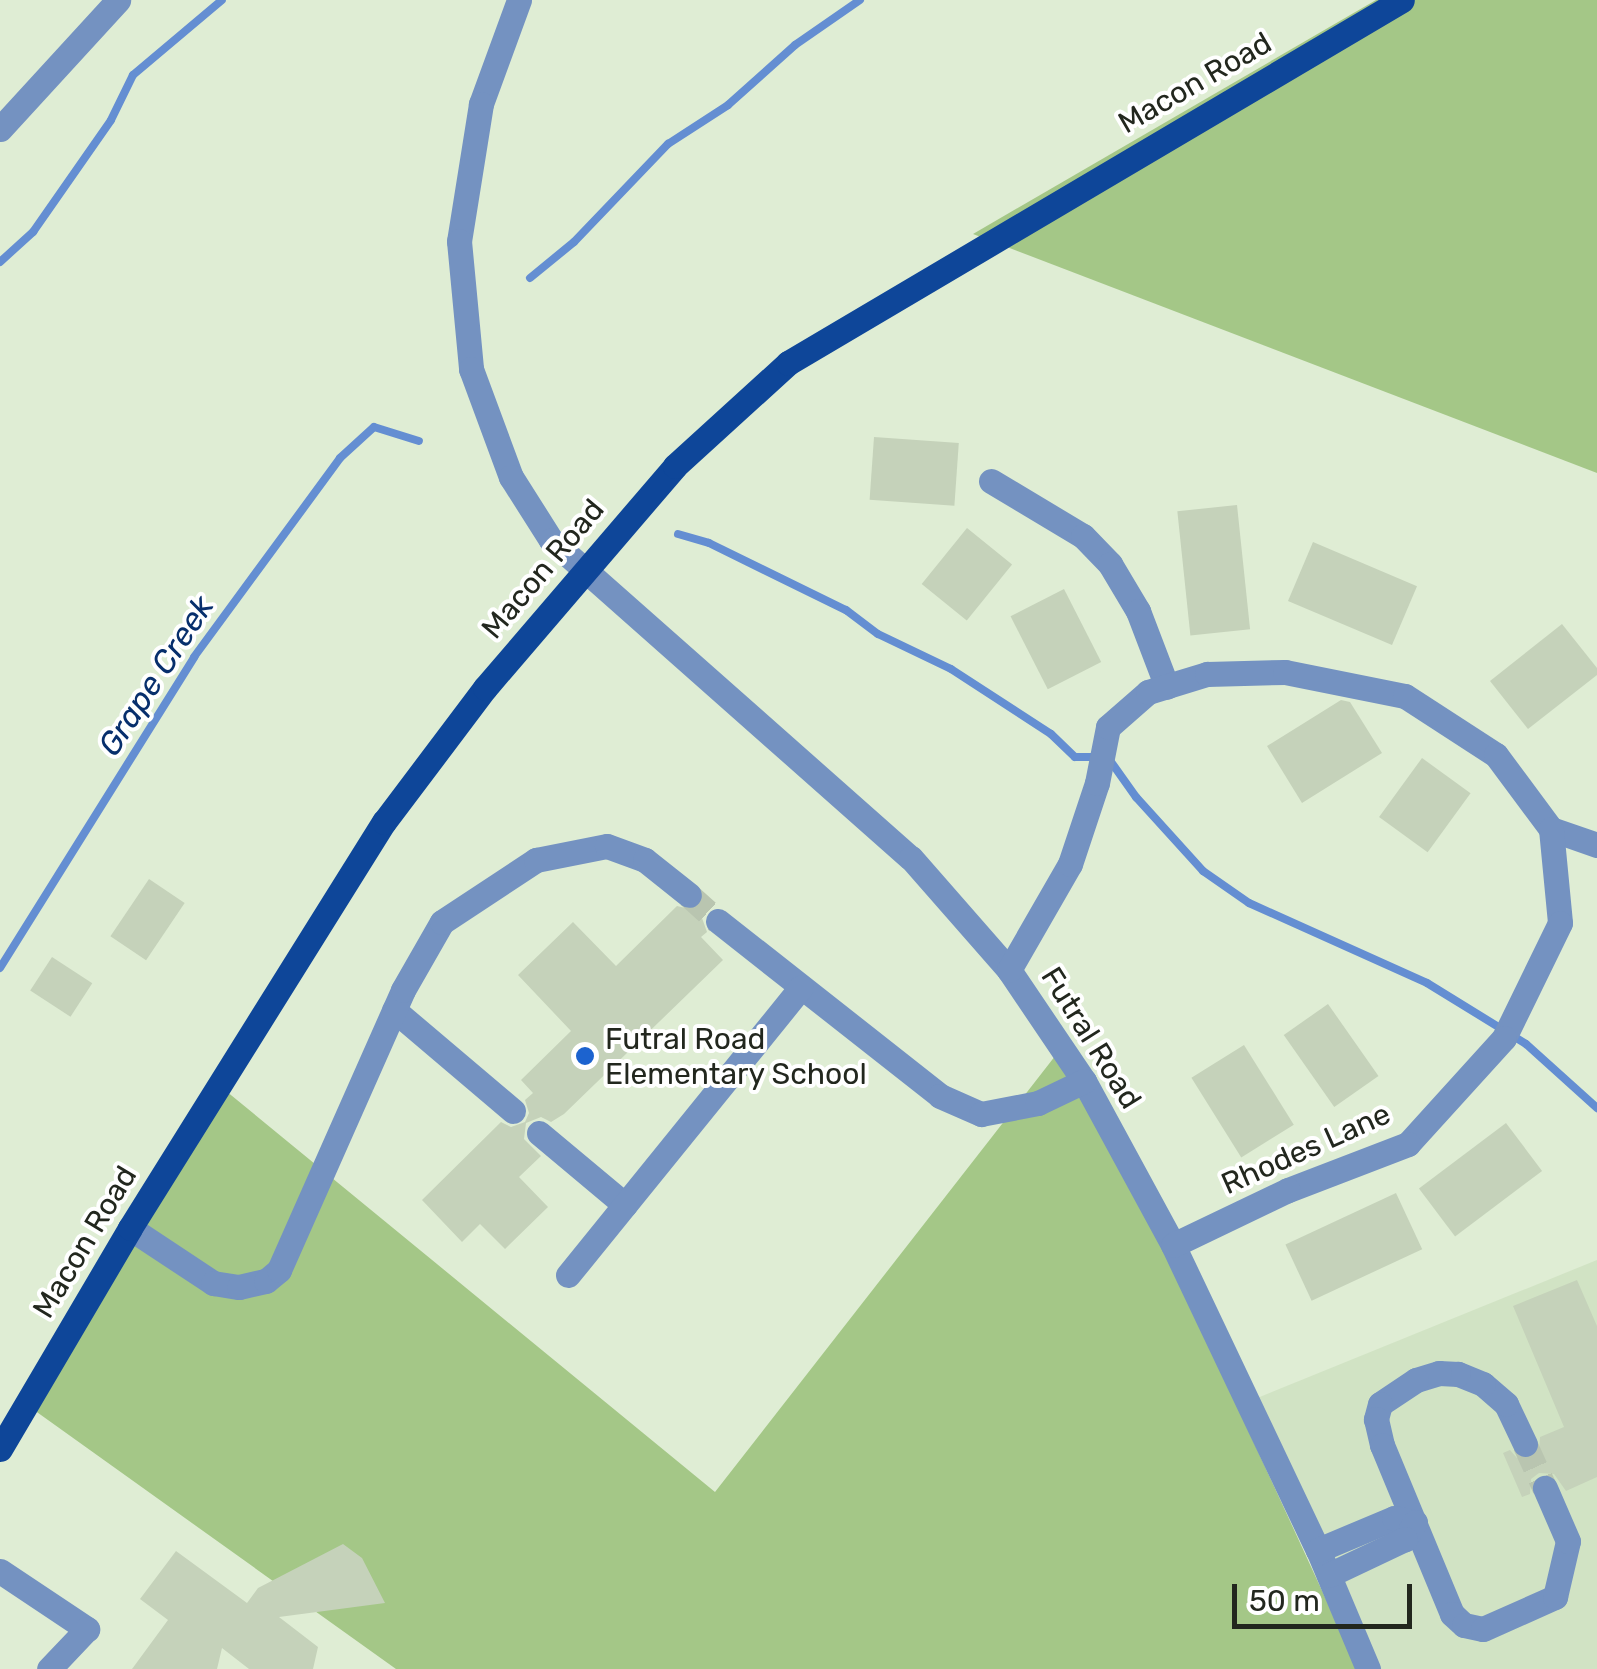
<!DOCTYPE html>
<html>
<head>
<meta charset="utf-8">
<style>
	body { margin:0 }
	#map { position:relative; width:1597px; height:1669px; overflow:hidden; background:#dfedd4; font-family:Rubik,sans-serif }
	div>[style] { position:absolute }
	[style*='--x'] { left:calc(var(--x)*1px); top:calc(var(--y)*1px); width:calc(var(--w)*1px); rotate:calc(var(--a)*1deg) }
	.built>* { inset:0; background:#d1e3c4 }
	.green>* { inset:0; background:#a4c787 }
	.stream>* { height:8px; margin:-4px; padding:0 4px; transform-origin:4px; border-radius:4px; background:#648ed2 }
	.building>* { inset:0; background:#c5d2ba; transform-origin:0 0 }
	.minor-tunnel>* { height:25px; margin-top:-12.5px; transform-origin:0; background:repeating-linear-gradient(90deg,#b9c5b0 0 25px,transparent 0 37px) }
	.minor>* { height:25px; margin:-12.5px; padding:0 12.5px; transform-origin:12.5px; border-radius:12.5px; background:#7492c1 }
	.major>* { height:25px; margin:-12.5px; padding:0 12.5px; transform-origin:12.5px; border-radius:12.5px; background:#0e4699 }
	.dots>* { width:28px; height:28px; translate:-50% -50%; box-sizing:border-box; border:5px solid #fff; border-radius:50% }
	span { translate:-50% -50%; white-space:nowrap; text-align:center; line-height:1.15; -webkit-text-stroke:8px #fff; paint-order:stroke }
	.street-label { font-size:30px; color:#22271e }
	.poi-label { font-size:30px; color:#22271e }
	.left { translate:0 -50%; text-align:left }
	.water-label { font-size:32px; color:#072f6c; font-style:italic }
	.scale { position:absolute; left:1232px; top:1584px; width:180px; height:45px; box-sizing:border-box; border:5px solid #22271e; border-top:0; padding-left:12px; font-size:30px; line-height:35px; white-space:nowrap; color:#22271e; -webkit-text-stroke:8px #fff; paint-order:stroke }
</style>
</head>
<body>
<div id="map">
	<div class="built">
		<div style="clip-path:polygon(1597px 1260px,1597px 1669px,1358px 1669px,1240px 1405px)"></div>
	</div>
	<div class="green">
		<div style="clip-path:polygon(1376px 0,1597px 0,1597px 473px,973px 234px)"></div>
		<div style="clip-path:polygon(1059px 1051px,1090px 1086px,1358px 1669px,396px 1669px,27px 1405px,215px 1082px,715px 1492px)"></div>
	</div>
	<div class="stream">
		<div style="--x:0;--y:262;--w:45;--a:-42.3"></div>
		<div style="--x:33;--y:232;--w:136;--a:-55.1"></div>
		<div style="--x:111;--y:120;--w:50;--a:-63.9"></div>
		<div style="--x:133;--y:75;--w:116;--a:-40.1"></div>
		<div style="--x:530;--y:278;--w:57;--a:-39.3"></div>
		<div style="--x:574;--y:242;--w:136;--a:-46.2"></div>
		<div style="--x:668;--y:144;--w:72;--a:-33"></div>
		<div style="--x:728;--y:105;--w:90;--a:-41.8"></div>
		<div style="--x:795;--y:45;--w:79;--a:-34.7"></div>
		<div style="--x:678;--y:534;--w:32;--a:16"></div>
		<div style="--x:709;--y:543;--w:153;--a:26.1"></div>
		<div style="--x:846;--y:610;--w:40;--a:37"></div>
		<div style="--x:878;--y:634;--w:81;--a:25.6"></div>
		<div style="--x:951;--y:669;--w:119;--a:33"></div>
		<div style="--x:1051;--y:734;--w:33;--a:44"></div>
		<div style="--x:1075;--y:757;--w:20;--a:0"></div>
		<div style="--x:1109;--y:759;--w:47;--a:54.6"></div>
		<div style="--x:1136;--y:797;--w:100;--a:47.8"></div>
		<div style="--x:1203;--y:871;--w:56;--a:34.8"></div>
		<div style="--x:1249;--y:903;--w:195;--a:24.2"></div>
		<div style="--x:1427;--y:983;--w:116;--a:31.6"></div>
		<div style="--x:1526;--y:1044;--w:96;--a:42"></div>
		<div style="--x:0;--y:968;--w:367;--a:-58"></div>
		<div style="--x:194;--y:657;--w:247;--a:-53.7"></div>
		<div style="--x:340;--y:458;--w:46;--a:-42.4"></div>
		<div style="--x:374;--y:427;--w:47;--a:17.3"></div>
	</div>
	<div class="building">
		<div style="left:874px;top:437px;width:85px;height:63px;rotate:4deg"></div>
		<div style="left:1237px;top:505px;width:125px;height:60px;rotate:84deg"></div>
		<div style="left:967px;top:528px;width:58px;height:72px;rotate:39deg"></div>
		<div style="left:1313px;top:542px;width:113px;height:64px;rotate:23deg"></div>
		<div style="left:1064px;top:589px;width:82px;height:60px;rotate:63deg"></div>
		<div style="clip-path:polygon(1562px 624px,1597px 668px,1597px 675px,1528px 729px,1490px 681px)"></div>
		<div style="clip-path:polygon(1341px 700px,1350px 702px,1382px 753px,1302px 803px,1267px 746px)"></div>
		<div style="left:1422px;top:758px;width:60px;height:73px;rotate:36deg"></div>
		<div style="left:149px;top:879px;width:43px;height:69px;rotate:34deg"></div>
		<div style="clip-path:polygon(704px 900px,710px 907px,702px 918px,707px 932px,701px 937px,723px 960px,564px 1114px,551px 1122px,541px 1117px,526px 1123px,524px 1139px,541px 1156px,519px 1177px,548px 1207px,505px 1249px,480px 1224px,462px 1242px,422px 1200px,501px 1122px,511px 1127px,525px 1122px,529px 1113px,525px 1100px,533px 1093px,521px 1080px,571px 1031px,518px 975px,573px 922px,616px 966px,677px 906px,694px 910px)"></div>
		<div style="left:52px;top:957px;width:48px;height:40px;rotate:33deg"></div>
		<div style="left:1328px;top:1004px;width:88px;height:54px;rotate:55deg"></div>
		<div style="left:1244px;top:1045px;width:94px;height:62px;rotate:58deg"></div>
		<div style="left:1506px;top:1123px;width:60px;height:109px;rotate:53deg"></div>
		<div style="left:1396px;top:1193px;width:62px;height:122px;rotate:65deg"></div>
		<div style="clip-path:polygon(1577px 1280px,1597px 1326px,1597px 1477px,1566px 1491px,1554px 1474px,1539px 1473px,1531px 1479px,1530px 1494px,1522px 1497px,1503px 1453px,1510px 1450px,1517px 1458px,1531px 1459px,1539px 1452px,1540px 1437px,1564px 1427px,1513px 1306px)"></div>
		<div style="clip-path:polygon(343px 1544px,362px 1558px,385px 1603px,279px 1617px,318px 1647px,313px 1669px,249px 1669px,222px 1648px,217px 1669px,132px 1669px,168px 1620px,140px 1599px,176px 1551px,247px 1603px,258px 1588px)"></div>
	</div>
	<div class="minor-tunnel">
		<div style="--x:689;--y:895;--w:39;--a:42"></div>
		<div style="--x:1525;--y:1444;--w:48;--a:65.6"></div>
	</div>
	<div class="minor">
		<div style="--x:519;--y:0;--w:111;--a:110.1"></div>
		<div style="--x:481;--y:104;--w:139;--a:99.1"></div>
		<div style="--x:459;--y:241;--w:129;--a:84.6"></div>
		<div style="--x:471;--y:369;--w:115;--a:69.7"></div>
		<div style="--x:511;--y:477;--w:75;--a:57.6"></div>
		<div style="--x:551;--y:540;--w:480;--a:41.5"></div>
		<div style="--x:911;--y:858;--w:149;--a:48.8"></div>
		<div style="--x:1009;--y:970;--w:134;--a:56"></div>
		<div style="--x:1084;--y:1081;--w:187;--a:61.5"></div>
		<div style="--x:1173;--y:1245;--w:338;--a:64.6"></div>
		<div style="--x:1318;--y:1550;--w:129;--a:67.2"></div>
		<div style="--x:0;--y:129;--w:175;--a:-47.5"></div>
		<div style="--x:991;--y:481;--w:107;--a:30.9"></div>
		<div style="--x:1083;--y:536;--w:39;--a:46"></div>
		<div style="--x:1110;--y:564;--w:55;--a:59.2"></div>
		<div style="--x:1138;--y:611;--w:81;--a:69.1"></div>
		<div style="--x:1551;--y:829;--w:49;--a:19.2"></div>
		<div style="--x:718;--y:921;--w:283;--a:38.2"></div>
		<div style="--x:940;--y:1096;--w:45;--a:23.7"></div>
		<div style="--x:981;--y:1114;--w:58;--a:-10.9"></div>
		<div style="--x:1038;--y:1103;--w:51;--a:-25.6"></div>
		<div style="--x:1009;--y:970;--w:122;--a:-60.1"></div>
		<div style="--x:1070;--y:864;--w:85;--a:-71.6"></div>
		<div style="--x:1097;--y:783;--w:57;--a:-78.9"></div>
		<div style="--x:1108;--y:727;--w:53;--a:-41.2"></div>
		<div style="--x:1148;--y:692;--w:62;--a:-17"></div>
		<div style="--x:1207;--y:674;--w:78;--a:-1.5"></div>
		<div style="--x:1285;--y:672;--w:122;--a:11.3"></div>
		<div style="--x:1405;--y:696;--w:108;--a:33"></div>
		<div style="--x:1496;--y:755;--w:92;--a:53.4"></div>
		<div style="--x:1551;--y:829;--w:94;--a:84.5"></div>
		<div style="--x:1560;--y:923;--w:128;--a:116"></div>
		<div style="--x:1504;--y:1038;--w:143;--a:132.2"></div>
		<div style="--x:1408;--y:1144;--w:129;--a:159"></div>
		<div style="--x:1288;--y:1190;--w:127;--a:154.4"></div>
		<div style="--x:394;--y:1010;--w:156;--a:40.3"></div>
		<div style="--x:539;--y:1133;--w:112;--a:39.9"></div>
		<div style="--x:130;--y:1228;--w:100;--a:33.5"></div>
		<div style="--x:213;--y:1283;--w:26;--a:9"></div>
		<div style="--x:239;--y:1287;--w:28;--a:-13"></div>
		<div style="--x:266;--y:1281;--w:17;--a:-40"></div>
		<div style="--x:279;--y:1270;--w:306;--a:-66.1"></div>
		<div style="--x:403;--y:990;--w:78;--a:-60.2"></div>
		<div style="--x:442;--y:922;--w:113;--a:-33.4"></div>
		<div style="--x:536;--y:860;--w:72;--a:-11.2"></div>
		<div style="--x:607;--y:846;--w:40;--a:20.2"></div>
		<div style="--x:645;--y:860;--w:56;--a:38.5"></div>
		<div style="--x:568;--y:1275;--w:370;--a:-51"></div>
		<div style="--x:1525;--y:1444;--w:44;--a:-115.4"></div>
		<div style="--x:1506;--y:1404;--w:30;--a:-139"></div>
		<div style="--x:1483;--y:1384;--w:27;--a:-158"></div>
		<div style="--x:1458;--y:1374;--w:19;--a:-177"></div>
		<div style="--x:1439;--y:1373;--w:24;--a:163"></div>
		<div style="--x:1416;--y:1380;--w:43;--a:146.3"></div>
		<div style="--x:1380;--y:1404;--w:16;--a:105"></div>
		<div style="--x:1376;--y:1419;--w:27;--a:77"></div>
		<div style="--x:1382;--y:1445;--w:183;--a:67.5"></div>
		<div style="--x:1452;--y:1614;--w:16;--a:43"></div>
		<div style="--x:1464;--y:1625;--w:19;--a:12"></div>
		<div style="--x:1483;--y:1629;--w:79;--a:-24"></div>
		<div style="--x:1555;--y:1597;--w:57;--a:-76.9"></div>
		<div style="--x:1568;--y:1541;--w:58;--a:-113.5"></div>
		<div style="--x:1318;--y:1550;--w:82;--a:-22.8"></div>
		<div style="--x:1394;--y:1518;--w:21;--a:11"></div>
		<div style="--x:1415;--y:1522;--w:20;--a:120"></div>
		<div style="--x:1405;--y:1539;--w:84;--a:154.7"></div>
		<div style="--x:0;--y:1571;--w:105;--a:33.7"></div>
		<div style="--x:87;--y:1629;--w:55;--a:133.5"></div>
	</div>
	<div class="major">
		<div style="--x:0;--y:1449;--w:256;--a:-59.5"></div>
		<div style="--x:130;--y:1228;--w:479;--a:-58"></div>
		<div style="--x:384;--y:822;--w:168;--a:-53"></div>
		<div style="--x:485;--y:688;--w:292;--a:-49.4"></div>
		<div style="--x:675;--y:466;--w:153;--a:-42.3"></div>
		<div style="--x:788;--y:363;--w:713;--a:-30.59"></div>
	</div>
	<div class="dots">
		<div style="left:585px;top:1056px;background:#1c63cf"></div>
	</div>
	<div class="street-label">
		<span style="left:1195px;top:83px;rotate:-30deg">Macon Road</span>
		<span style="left:543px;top:569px;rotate:-50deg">Macon Road</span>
		<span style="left:1091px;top:1038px;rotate:58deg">Futral Road</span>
		<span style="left:1306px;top:1149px;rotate:-24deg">Rhodes Lane</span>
		<span style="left:85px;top:1242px;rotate:-59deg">Macon Road</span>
	</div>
	<div class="poi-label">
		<span class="left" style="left:605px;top:1056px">Futral Road<br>Elementary School</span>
	</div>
	<div class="water-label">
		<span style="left:156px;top:676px;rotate:-57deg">Grape Creek</span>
	</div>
	<div class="scale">50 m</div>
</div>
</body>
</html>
